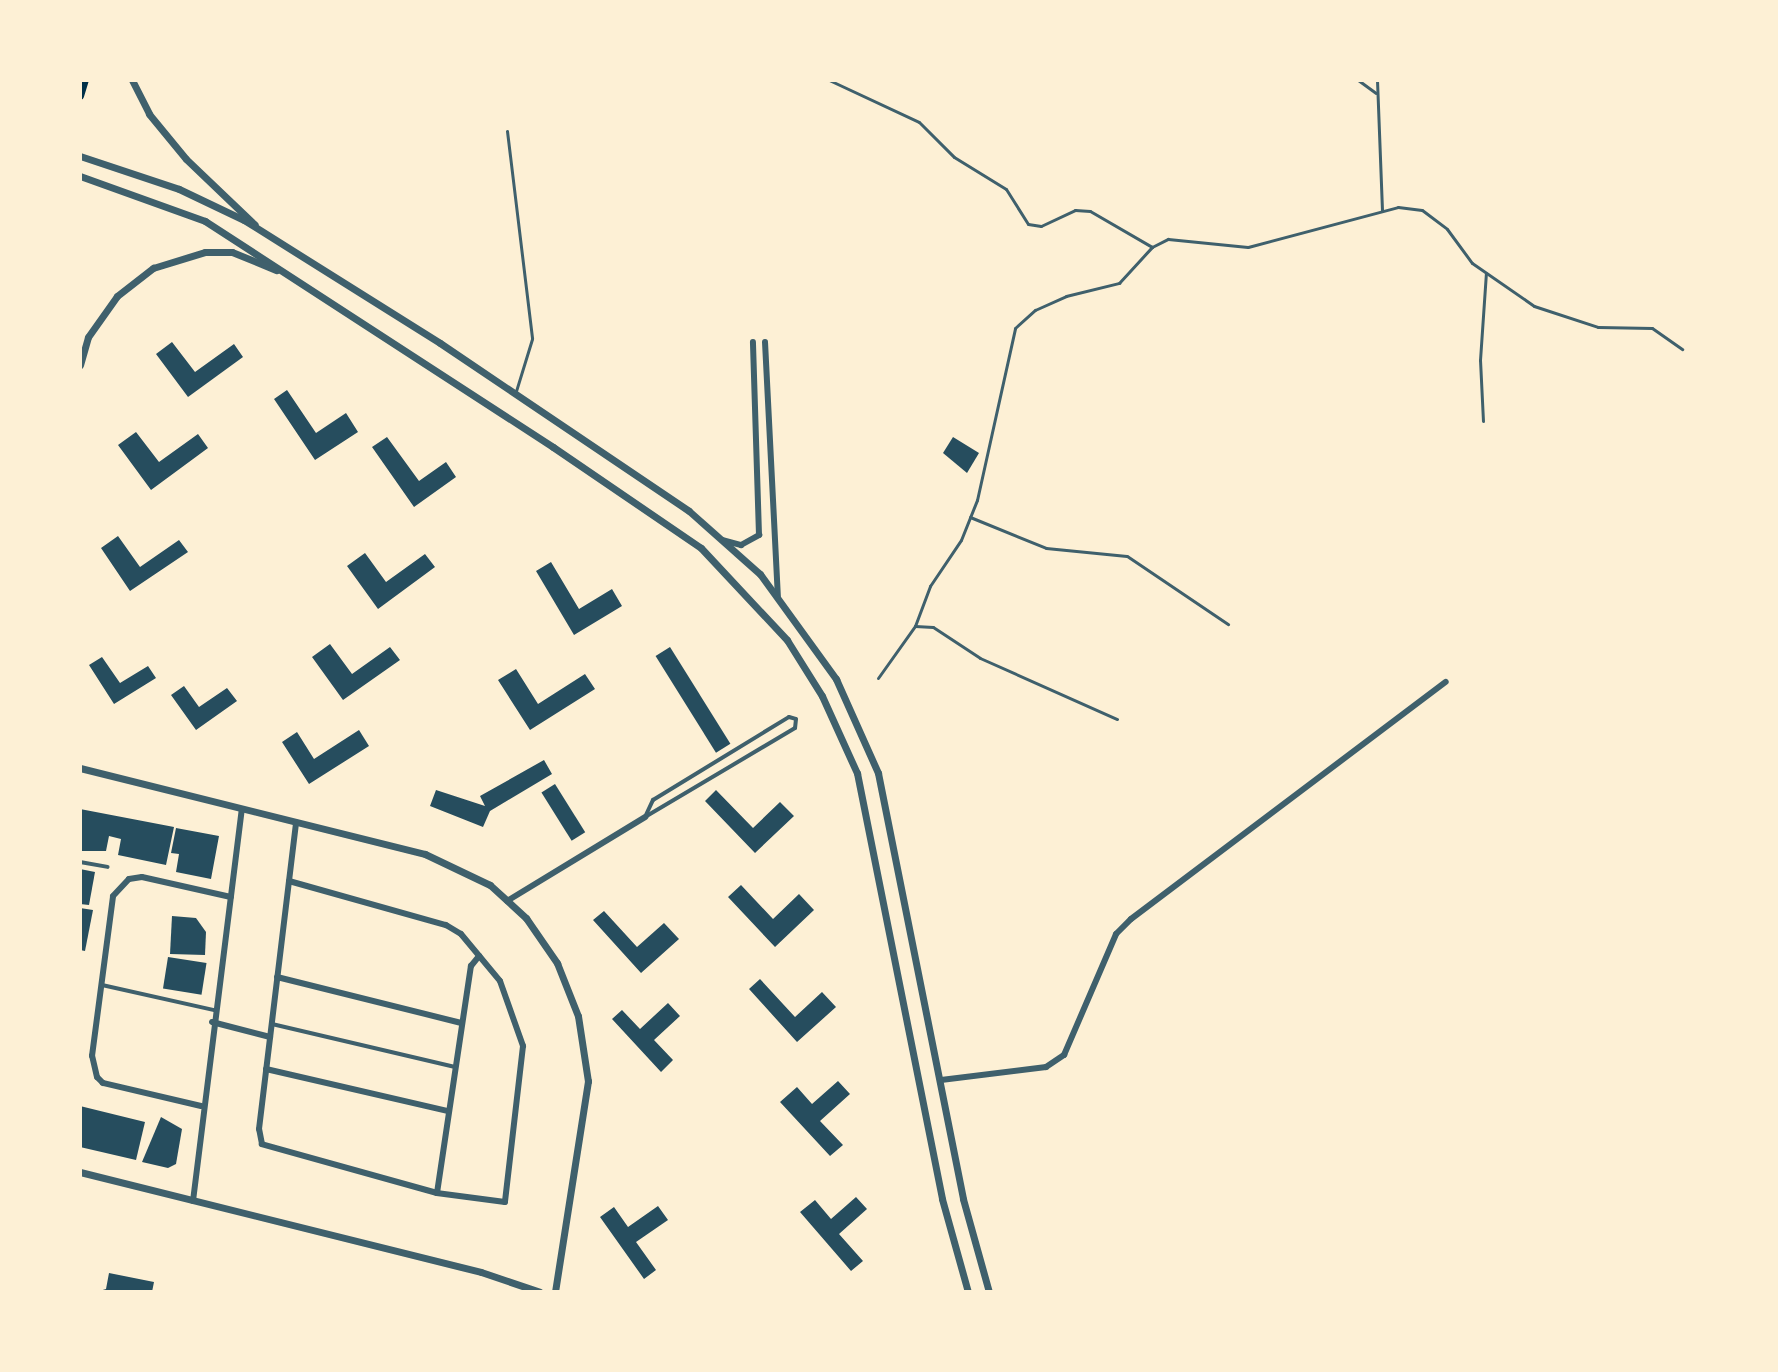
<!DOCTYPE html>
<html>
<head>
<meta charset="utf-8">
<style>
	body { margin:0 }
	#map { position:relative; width:1778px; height:1372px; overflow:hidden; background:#fdf0d5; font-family:"Public Sans",sans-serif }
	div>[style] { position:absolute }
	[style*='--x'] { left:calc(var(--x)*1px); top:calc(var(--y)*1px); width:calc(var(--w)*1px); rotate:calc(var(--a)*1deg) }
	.building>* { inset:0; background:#264d5e; transform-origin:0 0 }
	.service>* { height:3px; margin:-1.5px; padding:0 1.5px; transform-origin:1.5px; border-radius:1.5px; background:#3f606c }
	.pedestrian>* { height:4px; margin:-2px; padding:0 2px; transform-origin:2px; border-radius:2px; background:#3f606c }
	.minor>* { height:6px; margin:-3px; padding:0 3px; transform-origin:3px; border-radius:3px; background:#3f606c }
	.tertiary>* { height:7px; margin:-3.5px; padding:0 3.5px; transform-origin:3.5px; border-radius:3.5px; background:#3f606c }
	.secondary>* { height:8px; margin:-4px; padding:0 4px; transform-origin:4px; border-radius:4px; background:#003049 }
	span { translate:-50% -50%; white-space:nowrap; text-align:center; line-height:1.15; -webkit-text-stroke:8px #fdf0d5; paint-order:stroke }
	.frame { position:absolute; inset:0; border:82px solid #fdf0d5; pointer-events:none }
</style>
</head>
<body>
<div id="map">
	<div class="building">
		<div style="clip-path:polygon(172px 342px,195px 372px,234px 344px,243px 357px,188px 397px,156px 354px)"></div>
		<div style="clip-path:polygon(287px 390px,316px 433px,346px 413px,358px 432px,315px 460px,274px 399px)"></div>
		<div style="clip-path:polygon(136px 432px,159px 462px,198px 434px,208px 448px,151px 490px,118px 445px)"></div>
		<div style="clip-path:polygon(387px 437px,419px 481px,446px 462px,456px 477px,414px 507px,372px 447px)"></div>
		<div style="clip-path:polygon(953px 437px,979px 453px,967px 473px,943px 453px)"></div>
		<div style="clip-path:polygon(118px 536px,140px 567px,179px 540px,188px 552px,130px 591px,101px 548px)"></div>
		<div style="clip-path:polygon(365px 553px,386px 582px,425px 554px,435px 567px,378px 609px,347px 566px)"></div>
		<div style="clip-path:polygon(551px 562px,579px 609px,612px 589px,622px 606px,574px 635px,536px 571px)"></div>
		<div style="clip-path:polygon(330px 644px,352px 674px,390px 647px,400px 660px,343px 700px,312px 657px)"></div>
		<div style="left:670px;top:647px;width:114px;height:17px;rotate:58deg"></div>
		<div style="clip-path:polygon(102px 657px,120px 683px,148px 666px,156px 678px,114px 704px,89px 665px)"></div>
		<div style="clip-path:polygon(516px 669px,538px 704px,585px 674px,595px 689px,530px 730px,498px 680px)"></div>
		<div style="clip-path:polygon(184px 686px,199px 707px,227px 688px,237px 701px,196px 730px,171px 695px)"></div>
		<div style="clip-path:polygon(359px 730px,369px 746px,309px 784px,282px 742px,297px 732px,314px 759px)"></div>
		<div style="clip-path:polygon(544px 760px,552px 774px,490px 811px,483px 827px,430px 806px,436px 790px,485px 806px,480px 796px)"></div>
		<div style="left:555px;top:784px;width:57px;height:16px;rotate:58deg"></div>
		<div style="clip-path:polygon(716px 790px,753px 828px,780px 802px,794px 816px,755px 853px,705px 801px)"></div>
		<div style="clip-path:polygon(80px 809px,174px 827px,166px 865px,118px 855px,121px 839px,109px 836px,106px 851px,80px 851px)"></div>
		<div style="clip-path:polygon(176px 828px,219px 836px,211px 879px,176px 872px,179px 854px,171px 853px)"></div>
		<div style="clip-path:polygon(80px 869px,95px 872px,89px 905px,80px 904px)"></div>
		<div style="clip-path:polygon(741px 885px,773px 919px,799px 894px,814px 910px,775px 947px,728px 897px)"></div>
		<div style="clip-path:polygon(80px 908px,93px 910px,85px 951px,80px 950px)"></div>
		<div style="clip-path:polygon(604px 911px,637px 947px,664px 923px,679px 939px,641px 973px,593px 920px)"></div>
		<div style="clip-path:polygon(172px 916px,196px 918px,206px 932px,205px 955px,170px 954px)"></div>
		<div style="left:168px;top:957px;width:39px;height:32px;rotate:9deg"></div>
		<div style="clip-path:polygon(760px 979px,795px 1017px,822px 992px,836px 1007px,797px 1042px,749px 989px)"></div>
		<div style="clip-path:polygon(668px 1003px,680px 1016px,654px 1040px,673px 1060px,661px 1072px,612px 1019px,622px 1010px,640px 1029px)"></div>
		<div style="clip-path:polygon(838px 1081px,850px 1094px,820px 1121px,843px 1145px,830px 1156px,780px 1102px,797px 1087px,812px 1104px)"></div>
		<div style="clip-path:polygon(80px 1106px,145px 1122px,136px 1160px,80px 1147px)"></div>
		<div style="clip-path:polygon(161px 1117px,182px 1129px,176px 1164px,168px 1168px,142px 1162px)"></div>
		<div style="clip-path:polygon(856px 1197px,867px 1209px,839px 1234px,863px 1261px,851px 1271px,800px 1212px,815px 1200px,831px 1219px)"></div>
		<div style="clip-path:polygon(658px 1206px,668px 1220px,636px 1242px,656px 1270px,644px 1279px,600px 1217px,614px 1207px,628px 1227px)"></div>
		<div style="clip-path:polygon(109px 1273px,154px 1282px,152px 1292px,96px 1292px,106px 1289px)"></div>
	</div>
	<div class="service">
		<div style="--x:829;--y:80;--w:99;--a:25"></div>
		<div style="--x:919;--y:122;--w:49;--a:45"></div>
		<div style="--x:954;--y:157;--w:61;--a:31.6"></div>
		<div style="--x:1006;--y:189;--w:41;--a:57.8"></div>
		<div style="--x:1028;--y:224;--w:13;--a:9"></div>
		<div style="--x:1041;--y:226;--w:38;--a:-25"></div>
		<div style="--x:1075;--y:210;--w:15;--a:4"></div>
		<div style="--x:1090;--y:211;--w:72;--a:30.1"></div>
		<div style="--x:1358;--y:80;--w:22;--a:36"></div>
		<div style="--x:1377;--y:80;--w:131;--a:87.8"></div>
		<div style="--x:507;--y:131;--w:209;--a:83.1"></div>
		<div style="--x:532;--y:339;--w:54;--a:107.1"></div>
		<div style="--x:1483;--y:421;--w:61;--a:-92.8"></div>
		<div style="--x:1480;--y:360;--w:87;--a:-86.1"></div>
		<div style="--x:970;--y:517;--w:82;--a:22.2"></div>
		<div style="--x:1046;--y:548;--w:81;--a:5.6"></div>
		<div style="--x:1127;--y:556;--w:122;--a:34"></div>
		<div style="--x:915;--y:626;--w:18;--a:3"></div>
		<div style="--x:933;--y:627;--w:56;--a:33.4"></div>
		<div style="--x:980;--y:658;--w:150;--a:24"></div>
		<div style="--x:878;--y:678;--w:64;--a:-54.6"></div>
		<div style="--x:915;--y:626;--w:43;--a:-69.4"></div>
		<div style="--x:930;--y:586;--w:55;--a:-56"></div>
		<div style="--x:961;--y:540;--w:43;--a:-68.2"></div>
		<div style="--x:977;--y:500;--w:176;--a:-77.5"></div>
		<div style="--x:1015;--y:328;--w:27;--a:-42"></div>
		<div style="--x:1035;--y:310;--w:34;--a:-24"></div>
		<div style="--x:1066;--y:296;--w:55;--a:-13.8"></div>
		<div style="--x:1119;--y:283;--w:49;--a:-47.5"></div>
		<div style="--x:1152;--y:247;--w:18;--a:-27"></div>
		<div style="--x:1168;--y:239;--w:80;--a:5.7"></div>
		<div style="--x:1248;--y:247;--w:155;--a:-14.9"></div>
		<div style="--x:1398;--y:207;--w:24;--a:7"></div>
		<div style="--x:1422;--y:210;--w:31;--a:37"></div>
		<div style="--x:1447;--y:229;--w:42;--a:53.7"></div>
		<div style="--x:1472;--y:263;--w:75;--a:34.7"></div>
		<div style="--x:1534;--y:306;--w:67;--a:18.2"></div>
		<div style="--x:1598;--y:327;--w:54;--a:1.1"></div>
		<div style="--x:1652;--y:328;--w:37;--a:35"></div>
	</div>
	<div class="pedestrian">
		<div style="--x:789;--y:717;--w:7;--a:16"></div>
		<div style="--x:796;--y:719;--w:9;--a:96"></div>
		<div style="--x:795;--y:728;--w:174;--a:149.3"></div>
		<div style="--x:645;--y:817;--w:19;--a:-65"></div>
		<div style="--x:653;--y:800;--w:159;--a:-31.4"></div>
		<div style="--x:80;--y:862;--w:28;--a:10"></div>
		<div style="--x:102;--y:985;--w:115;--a:12.6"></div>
		<div style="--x:272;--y:1024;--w:188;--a:13.2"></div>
	</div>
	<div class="minor">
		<div style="--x:765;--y:342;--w:254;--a:87.1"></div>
		<div style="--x:722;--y:540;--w:20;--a:15"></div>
		<div style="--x:741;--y:545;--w:21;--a:-29"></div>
		<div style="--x:759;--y:535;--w:193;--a:-91.8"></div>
		<div style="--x:289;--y:881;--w:163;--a:15.7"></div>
		<div style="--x:446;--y:925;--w:17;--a:31"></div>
		<div style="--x:461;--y:934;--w:61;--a:50.3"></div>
		<div style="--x:500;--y:981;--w:69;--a:70.5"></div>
		<div style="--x:523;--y:1046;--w:157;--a:96.6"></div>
		<div style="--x:505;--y:1202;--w:69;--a:-172.5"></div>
		<div style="--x:437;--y:1193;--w:182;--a:-164.4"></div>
		<div style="--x:262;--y:1144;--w:15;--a:-101"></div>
		<div style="--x:259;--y:1129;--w:309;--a:-83.1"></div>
		<div style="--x:507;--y:901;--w:162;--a:-31.3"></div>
		<div style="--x:277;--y:977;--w:190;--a:14"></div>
		<div style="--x:212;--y:1022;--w:60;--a:14.5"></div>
		<div style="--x:266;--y:1069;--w:187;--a:13"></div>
		<div style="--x:941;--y:1080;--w:106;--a:-7.1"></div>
		<div style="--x:1046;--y:1067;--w:22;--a:-34"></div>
		<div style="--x:1064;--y:1055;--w:132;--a:-66.7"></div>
		<div style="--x:1116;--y:934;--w:21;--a:-45"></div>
		<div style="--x:1131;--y:919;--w:394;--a:-37"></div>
		<div style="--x:201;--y:1106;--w:101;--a:-166.8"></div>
		<div style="--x:103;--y:1083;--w:8;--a:-135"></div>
		<div style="--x:97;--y:1077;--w:22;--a:-103"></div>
		<div style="--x:92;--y:1056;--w:161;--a:-82.5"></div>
		<div style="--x:113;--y:896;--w:23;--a:-47"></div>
		<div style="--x:129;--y:879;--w:13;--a:-9"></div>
		<div style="--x:142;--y:877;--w:91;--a:12.7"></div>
		<div style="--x:437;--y:1193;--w:230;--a:-81.5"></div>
		<div style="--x:471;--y:966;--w:13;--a:-51"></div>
		<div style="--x:193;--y:1201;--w:395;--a:-82.9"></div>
	</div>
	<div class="tertiary">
		<div style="--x:132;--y:80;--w:38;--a:63"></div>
		<div style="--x:149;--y:114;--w:58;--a:50.6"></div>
		<div style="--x:186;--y:159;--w:95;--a:43.7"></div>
		<div style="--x:80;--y:156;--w:104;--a:18.4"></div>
		<div style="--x:179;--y:189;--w:72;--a:25.5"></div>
		<div style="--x:244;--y:220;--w:231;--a:32.1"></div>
		<div style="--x:440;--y:343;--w:300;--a:34"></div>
		<div style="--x:689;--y:511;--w:95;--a:41.6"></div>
		<div style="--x:760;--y:574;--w:130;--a:54.1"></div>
		<div style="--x:836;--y:679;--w:103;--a:65.9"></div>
		<div style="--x:878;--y:773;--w:434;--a:78.7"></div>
		<div style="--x:963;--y:1199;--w:97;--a:74.4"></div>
		<div style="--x:80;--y:176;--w:133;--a:19.8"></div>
		<div style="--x:205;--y:221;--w:415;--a:33"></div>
		<div style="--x:553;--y:447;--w:179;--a:34.3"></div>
		<div style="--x:701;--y:548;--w:126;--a:46.9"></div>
		<div style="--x:787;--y:640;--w:66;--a:58"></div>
		<div style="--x:822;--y:696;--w:85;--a:65.6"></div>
		<div style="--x:857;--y:773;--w:434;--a:78.7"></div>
		<div style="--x:942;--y:1199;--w:97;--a:74.4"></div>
		<div style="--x:80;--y:365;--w:29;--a:-74"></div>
		<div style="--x:88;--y:337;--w:50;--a:-54.7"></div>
		<div style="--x:117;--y:296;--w:46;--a:-37.9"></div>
		<div style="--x:153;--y:268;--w:54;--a:-17.1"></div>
		<div style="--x:205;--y:252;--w:27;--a:0"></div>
		<div style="--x:232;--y:252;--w:48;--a:22.2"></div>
		<div style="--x:80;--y:768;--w:356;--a:14"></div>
		<div style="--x:425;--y:854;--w:72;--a:25.5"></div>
		<div style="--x:490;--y:885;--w:49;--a:42.5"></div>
		<div style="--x:526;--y:918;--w:55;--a:55.4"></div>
		<div style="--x:557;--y:963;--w:57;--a:68.4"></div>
		<div style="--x:578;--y:1016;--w:66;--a:81.3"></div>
		<div style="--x:588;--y:1081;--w:214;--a:98.9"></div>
		<div style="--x:80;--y:1172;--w:413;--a:14"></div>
		<div style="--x:481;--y:1272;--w:62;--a:18.7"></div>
	</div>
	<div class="secondary">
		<div style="--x:80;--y:96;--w:17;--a:-73"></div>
	</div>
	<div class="frame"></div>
</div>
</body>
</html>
